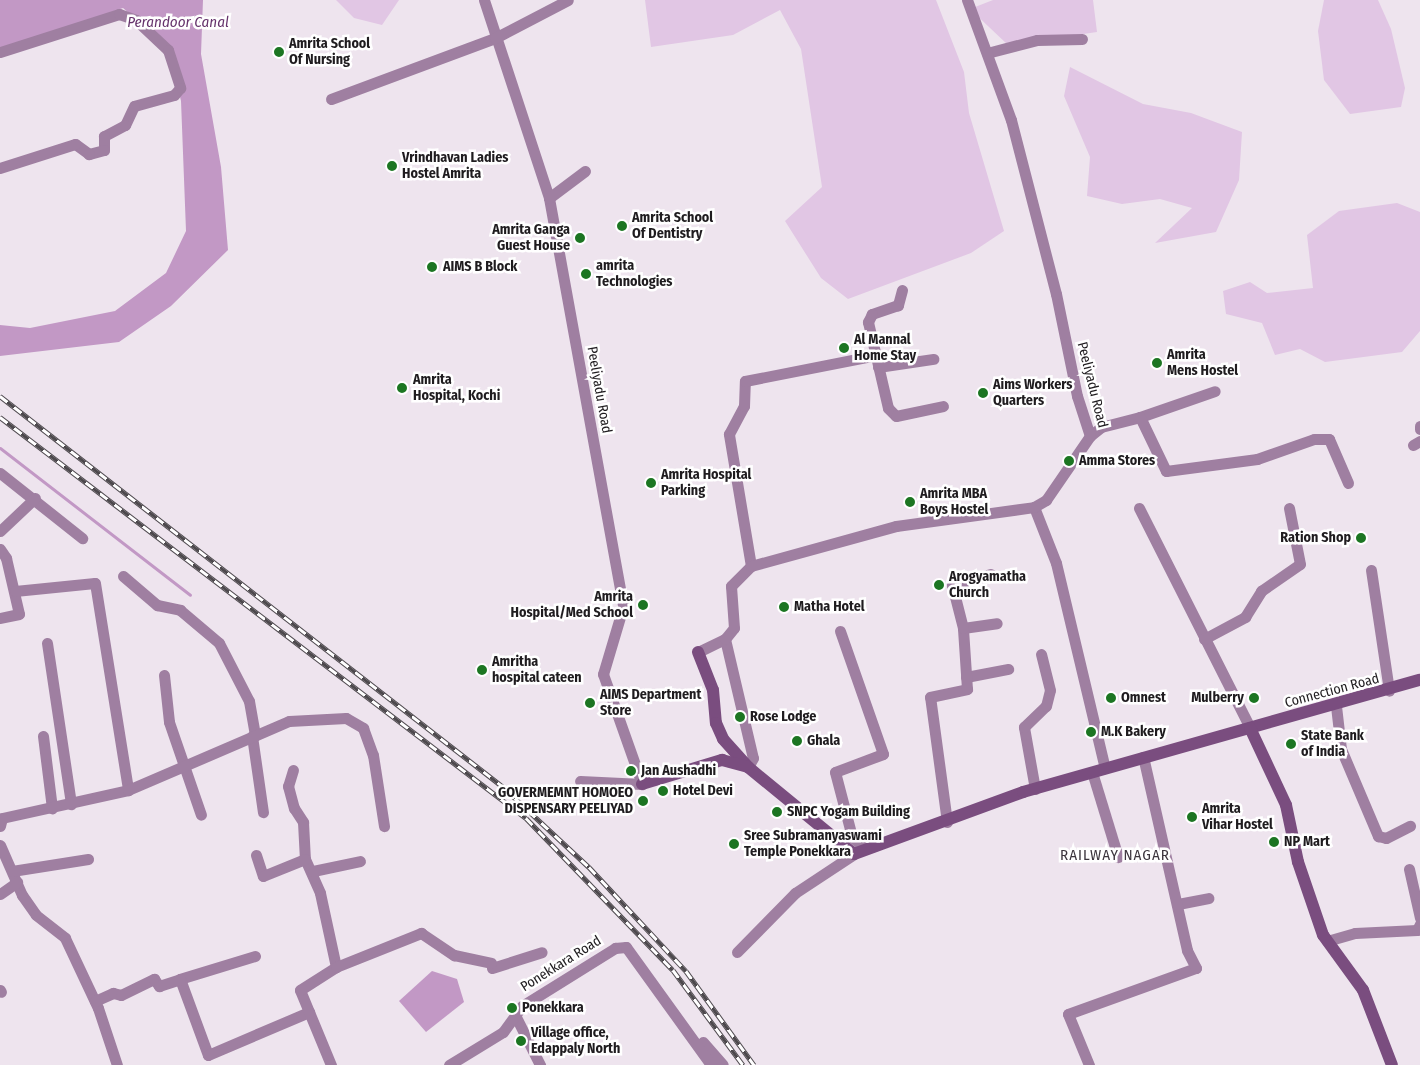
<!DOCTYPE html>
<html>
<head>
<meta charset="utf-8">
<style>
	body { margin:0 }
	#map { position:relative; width:1420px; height:1065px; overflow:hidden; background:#eee4ee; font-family:"Fira Sans Condensed",sans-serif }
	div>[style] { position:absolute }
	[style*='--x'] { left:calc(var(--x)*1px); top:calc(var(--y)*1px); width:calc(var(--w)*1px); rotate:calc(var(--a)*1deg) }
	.green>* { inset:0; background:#e1c6e4 }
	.water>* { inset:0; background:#c298c5 }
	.stream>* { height:3px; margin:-1.5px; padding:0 1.5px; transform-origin:1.5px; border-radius:1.5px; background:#c298c5 }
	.street>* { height:11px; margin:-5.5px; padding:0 5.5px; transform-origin:5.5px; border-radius:5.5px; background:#9f7fa1 }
	.secondary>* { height:12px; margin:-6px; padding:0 6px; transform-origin:6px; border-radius:6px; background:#7a4d7f }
	.rail>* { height:5px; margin-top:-2.5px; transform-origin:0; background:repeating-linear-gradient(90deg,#fff 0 9px,#4d494d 0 18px); box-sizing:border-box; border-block:1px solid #4d494d }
	.dots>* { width:14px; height:14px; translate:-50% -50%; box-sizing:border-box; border:2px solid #fff; border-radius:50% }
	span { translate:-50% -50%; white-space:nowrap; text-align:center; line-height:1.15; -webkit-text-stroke:5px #fff; paint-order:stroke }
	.poi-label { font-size:14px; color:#1f1c1f; font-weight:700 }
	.left { translate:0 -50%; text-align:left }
	.right { translate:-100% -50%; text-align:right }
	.street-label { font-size:14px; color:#1f1c1f }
	.water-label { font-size:15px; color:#66336c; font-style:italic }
	.neighbourhood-label { font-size:15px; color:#3c353d; letter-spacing:1px }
</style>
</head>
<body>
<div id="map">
	<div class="green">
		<div style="clip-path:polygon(336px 0,399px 0,382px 25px,354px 18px)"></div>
		<div style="clip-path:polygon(645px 0,936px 0,964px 72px,969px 113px,1004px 231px,971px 253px,848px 299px,821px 278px,785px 221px,822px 187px,801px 49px,780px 10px,733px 35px,651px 47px)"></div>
		<div style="clip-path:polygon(993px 0,1093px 0,1097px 32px,1008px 45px,970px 9px)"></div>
		<div style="clip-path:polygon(1324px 0,1378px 0,1391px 29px,1405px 88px,1401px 107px,1350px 114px,1324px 80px,1318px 31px)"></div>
		<div style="clip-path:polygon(1070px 67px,1143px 104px,1191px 113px,1242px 132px,1239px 180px,1216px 232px,1155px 243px,1192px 208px,1160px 199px,1122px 204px,1087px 196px,1090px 157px,1064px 96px)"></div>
		<div style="clip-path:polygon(1397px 203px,1420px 212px,1420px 331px,1402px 352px,1325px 362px,1300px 349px,1275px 355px,1262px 323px,1226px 314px,1223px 291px,1250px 282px,1267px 293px,1313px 288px,1307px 235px,1339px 211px)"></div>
	</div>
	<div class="water">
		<div style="clip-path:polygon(0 0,203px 0,201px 54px,221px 167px,228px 250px,171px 306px,119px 342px,0 356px,0 325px,30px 328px,115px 311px,166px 273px,186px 231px,181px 101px,168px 46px,123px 8px,0 51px)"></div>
		<div style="clip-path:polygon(432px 971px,457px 979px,464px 1002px,426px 1032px,399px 1001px)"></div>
	</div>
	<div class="stream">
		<div style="--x:0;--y:448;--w:240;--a:37.7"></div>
	</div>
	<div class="street">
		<div style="--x:484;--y:0;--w:208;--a:71.8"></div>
		<div style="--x:549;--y:198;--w:416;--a:79.7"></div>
		<div style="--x:623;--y:607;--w:70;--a:106.6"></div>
		<div style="--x:603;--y:674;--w:117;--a:70.5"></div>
		<div style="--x:642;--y:784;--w:62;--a:-177.2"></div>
		<div style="--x:0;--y:52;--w:125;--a:-17.7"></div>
		<div style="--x:119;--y:14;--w:18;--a:19"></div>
		<div style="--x:136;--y:20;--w:44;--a:43.2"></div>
		<div style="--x:168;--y:50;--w:40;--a:72"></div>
		<div style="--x:180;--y:88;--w:9;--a:131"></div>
		<div style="--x:174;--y:95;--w:41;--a:164.6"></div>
		<div style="--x:134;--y:106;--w:21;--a:115"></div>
		<div style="--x:125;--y:125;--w:24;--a:152"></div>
		<div style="--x:104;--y:136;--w:14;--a:90"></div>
		<div style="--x:104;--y:150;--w:16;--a:165"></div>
		<div style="--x:89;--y:154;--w:17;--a:-144"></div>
		<div style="--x:75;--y:144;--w:79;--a:162.3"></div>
		<div style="--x:987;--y:53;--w:52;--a:-14.6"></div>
		<div style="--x:1037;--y:40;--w:45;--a:-1.3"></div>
		<div style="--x:331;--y:99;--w:175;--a:-20.4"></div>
		<div style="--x:495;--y:38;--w:82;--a:-27.5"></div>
		<div style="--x:549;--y:198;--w:45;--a:-36.9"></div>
		<div style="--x:902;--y:290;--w:16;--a:105"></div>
		<div style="--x:898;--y:305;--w:28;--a:161"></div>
		<div style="--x:872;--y:314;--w:9;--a:117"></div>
		<div style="--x:868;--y:322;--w:88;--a:76.9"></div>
		<div style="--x:888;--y:408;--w:11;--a:45"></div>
		<div style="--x:896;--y:416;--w:48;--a:-12"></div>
		<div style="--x:878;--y:367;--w:56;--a:-8.3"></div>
		<div style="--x:1140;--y:417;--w:79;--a:-19.1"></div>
		<div style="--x:1420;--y:426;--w:3;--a:90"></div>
		<div style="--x:1090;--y:436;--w:14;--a:-39"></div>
		<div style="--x:1101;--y:427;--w:40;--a:-14.4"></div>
		<div style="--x:1140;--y:417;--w:60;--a:64.3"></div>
		<div style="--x:1166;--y:471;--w:92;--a:-7.5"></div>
		<div style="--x:1257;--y:459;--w:60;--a:-19.3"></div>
		<div style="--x:1314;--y:439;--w:15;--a:0"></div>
		<div style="--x:1329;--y:439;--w:48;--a:66.6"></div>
		<div style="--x:1413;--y:445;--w:8;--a:-30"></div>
		<div style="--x:0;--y:473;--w:105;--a:38.4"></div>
		<div style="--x:1034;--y:507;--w:60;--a:68.6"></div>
		<div style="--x:1056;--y:563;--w:211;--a:76.6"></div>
		<div style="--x:1139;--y:508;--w:246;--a:63.2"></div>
		<div style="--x:0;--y:531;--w:48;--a:-43.3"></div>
		<div style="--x:0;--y:549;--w:11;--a:56"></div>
		<div style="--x:6;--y:558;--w:57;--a:76.9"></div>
		<div style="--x:19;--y:614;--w:19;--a:168"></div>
		<div style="--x:751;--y:566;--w:134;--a:-99.5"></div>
		<div style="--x:729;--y:434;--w:32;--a:-62"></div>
		<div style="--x:744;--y:406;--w:25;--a:-88"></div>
		<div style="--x:745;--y:381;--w:130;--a:-11.1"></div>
		<div style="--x:1371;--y:570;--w:122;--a:81.5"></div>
		<div style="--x:123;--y:576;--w:45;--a:40.5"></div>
		<div style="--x:157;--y:605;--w:24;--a:12"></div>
		<div style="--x:180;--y:610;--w:51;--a:40.2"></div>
		<div style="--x:219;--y:643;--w:65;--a:62.7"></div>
		<div style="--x:249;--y:701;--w:35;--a:80"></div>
		<div style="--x:15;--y:591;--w:80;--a:-5.7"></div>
		<div style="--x:95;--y:583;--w:210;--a:80.9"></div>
		<div style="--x:963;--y:628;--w:34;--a:-8"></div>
		<div style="--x:840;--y:631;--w:130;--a:70.7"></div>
		<div style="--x:883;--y:754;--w:51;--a:159.4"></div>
		<div style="--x:835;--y:772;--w:67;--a:75.3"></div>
		<div style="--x:852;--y:837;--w:18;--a:41"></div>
		<div style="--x:725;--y:639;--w:122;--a:76.8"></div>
		<div style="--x:753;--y:758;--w:10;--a:119"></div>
		<div style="--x:1204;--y:639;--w:47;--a:-28.2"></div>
		<div style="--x:1245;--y:617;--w:31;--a:-58"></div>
		<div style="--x:1261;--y:591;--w:47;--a:-34.7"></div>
		<div style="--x:1300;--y:564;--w:57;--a:-101.1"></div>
		<div style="--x:47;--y:643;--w:163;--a:81.5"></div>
		<div style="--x:698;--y:652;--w:30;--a:-26"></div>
		<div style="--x:725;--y:639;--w:14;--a:-51"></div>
		<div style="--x:734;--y:628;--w:42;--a:-94.1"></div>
		<div style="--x:731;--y:586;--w:28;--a:-45"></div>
		<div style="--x:751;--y:566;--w:150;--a:-15.4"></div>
		<div style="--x:896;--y:526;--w:139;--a:-7.8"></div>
		<div style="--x:1034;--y:507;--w:14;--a:-30"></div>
		<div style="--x:1046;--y:500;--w:78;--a:-55.5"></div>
		<div style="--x:1090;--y:436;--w:42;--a:-108"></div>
		<div style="--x:1077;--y:396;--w:104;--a:-101.6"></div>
		<div style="--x:1056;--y:294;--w:180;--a:-104.5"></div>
		<div style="--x:1011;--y:120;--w:128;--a:-110.1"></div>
		<div style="--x:164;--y:675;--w:47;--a:83.9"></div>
		<div style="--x:169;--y:722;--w:98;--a:71"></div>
		<div style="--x:966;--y:677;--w:43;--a:-10.8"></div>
		<div style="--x:1336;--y:706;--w:43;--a:83.4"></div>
		<div style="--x:1341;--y:749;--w:95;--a:67"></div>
		<div style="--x:1378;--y:836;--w:8;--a:14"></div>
		<div style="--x:1386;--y:838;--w:27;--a:-27"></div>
		<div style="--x:43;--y:736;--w:73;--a:82.9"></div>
		<div style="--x:252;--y:736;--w:77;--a:81.8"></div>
		<div style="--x:293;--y:770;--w:17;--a:107"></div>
		<div style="--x:288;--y:786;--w:23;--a:75"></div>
		<div style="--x:294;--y:808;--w:17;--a:57"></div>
		<div style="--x:303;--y:822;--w:37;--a:87"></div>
		<div style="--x:305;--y:859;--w:37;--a:66"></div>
		<div style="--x:320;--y:893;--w:76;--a:77.8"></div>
		<div style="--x:1092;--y:772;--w:89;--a:73"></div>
		<div style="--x:1035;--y:789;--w:63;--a:-100.1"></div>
		<div style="--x:1024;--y:727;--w:30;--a:-44"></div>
		<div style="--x:1046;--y:706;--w:16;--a:-76"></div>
		<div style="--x:1050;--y:690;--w:37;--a:-104"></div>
		<div style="--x:947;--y:822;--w:126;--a:-97.7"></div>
		<div style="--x:930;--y:697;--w:38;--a:-12"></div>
		<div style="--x:967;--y:689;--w:61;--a:-93.8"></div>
		<div style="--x:963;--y:628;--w:44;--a:-104.3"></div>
		<div style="--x:952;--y:585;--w:40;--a:-16"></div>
		<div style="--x:0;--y:826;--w:8;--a:-76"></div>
		<div style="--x:2;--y:818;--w:129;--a:-12.5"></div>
		<div style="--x:128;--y:790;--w:175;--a:-23.2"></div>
		<div style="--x:289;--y:721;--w:57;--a:-3"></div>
		<div style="--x:346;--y:718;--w:20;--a:30"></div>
		<div style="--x:363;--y:728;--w:29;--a:70"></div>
		<div style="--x:373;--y:755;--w:72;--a:81.2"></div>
		<div style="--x:0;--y:845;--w:55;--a:66.3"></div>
		<div style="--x:22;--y:895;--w:24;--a:55"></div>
		<div style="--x:36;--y:915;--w:37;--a:38"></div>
		<div style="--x:65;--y:938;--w:77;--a:64.8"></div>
		<div style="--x:98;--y:1008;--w:60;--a:71.6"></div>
		<div style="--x:256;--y:855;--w:22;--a:72"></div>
		<div style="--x:263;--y:876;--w:45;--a:-22"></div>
		<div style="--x:1409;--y:869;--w:50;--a:77.3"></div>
		<div style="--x:12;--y:871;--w:77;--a:-9"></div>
		<div style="--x:313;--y:871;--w:48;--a:-12"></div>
		<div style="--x:0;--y:894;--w:21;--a:-35"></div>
		<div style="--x:1178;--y:904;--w:31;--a:-11"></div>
		<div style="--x:1327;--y:941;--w:29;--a:-16"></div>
		<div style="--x:1355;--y:933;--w:62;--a:-2.8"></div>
		<div style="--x:1417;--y:930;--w:7;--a:-63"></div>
		<div style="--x:737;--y:952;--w:83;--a:-45.5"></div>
		<div style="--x:795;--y:893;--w:71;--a:-33.5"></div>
		<div style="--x:255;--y:956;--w:78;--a:163"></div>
		<div style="--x:180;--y:979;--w:81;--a:69.8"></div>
		<div style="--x:208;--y:1055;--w:110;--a:-23.1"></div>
		<div style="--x:492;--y:968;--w:52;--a:-17.7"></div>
		<div style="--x:0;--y:990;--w:2;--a:63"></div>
		<div style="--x:95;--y:1001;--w:20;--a:-24"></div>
		<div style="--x:113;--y:993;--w:8;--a:14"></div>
		<div style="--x:121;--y:995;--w:37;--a:-26"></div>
		<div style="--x:154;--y:979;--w:9;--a:54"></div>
		<div style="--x:159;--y:986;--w:22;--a:-18"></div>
		<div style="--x:516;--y:1017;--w:54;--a:63.4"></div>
		<div style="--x:703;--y:1042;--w:30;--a:49"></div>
		<div style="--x:331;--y:1065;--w:81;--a:-112.5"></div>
		<div style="--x:300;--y:990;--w:43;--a:-32.6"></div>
		<div style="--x:336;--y:967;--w:92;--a:-21.8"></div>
		<div style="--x:421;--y:933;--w:40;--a:34"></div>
		<div style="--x:454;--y:955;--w:38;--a:12"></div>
		<div style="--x:449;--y:1065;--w:63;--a:-31.4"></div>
		<div style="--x:503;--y:1032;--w:32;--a:-54"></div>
		<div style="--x:522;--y:1006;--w:110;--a:-31.9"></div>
		<div style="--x:615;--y:948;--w:11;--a:-5"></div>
		<div style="--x:626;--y:947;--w:145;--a:54.2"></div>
		<div style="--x:1089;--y:1065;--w:55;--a:-112.4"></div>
		<div style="--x:1068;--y:1014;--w:136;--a:-19.8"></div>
		<div style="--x:1196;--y:968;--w:20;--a:-117"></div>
		<div style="--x:1187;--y:950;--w:198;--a:-102.8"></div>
	</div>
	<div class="secondary">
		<div style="--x:698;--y:652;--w:41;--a:68.5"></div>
		<div style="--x:713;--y:690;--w:33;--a:85"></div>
		<div style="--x:716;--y:723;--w:17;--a:66"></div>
		<div style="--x:723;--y:739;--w:38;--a:48"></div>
		<div style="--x:748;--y:767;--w:137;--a:39.4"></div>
		<div style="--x:854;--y:854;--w:180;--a:-20.1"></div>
		<div style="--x:1023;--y:792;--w:412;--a:-15.8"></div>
		<div style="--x:1250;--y:728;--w:85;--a:64.9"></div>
		<div style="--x:1286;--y:805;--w:58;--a:78.1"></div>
		<div style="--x:1298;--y:862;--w:77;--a:71.1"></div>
		<div style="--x:1323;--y:935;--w:68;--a:54"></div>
		<div style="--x:1363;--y:990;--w:80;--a:68.9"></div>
		<div style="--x:642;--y:784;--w:84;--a:-16.7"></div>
		<div style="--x:722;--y:760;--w:27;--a:15"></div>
	</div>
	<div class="rail">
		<div style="--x:0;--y:396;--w:636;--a:37.84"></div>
		<div style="--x:502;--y:786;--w:119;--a:43"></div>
		<div style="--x:589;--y:867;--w:142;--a:47"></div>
		<div style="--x:686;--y:971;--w:116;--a:54.1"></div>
		<div style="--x:0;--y:417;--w:661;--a:37.32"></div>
		<div style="--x:526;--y:818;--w:211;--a:46"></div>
		<div style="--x:673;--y:970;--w:118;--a:53.6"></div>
	</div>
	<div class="dots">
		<div style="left:279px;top:52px;background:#1c7522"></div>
		<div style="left:392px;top:166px;background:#1c7522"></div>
		<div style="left:622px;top:226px;background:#1c7522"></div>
		<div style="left:580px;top:238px;background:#1c7522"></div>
		<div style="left:432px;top:267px;background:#1c7522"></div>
		<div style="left:586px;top:274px;background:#1c7522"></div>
		<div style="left:844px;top:348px;background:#1c7522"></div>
		<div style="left:1157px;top:363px;background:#1c7522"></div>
		<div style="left:402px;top:388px;background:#1c7522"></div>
		<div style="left:983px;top:393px;background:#1c7522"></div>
		<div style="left:1069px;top:461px;background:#1c7522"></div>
		<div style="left:651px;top:483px;background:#1c7522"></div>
		<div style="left:910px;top:502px;background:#1c7522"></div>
		<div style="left:1361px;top:538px;background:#1c7522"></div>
		<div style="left:939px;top:585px;background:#1c7522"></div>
		<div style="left:643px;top:605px;background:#1c7522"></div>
		<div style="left:784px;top:607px;background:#1c7522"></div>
		<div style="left:482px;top:670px;background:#1c7522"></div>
		<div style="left:1111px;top:698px;background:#1c7522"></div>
		<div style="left:1254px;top:698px;background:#1c7522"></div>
		<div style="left:590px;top:703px;background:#1c7522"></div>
		<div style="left:740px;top:717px;background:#1c7522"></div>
		<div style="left:1091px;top:732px;background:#1c7522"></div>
		<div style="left:797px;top:741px;background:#1c7522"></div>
		<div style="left:1291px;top:744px;background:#1c7522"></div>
		<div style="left:631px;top:771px;background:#1c7522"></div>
		<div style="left:663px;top:791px;background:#1c7522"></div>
		<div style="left:643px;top:801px;background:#1c7522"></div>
		<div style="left:777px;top:812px;background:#1c7522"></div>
		<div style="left:1192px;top:817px;background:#1c7522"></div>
		<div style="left:1274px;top:842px;background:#1c7522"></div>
		<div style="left:734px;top:844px;background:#1c7522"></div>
		<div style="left:512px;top:1008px;background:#1c7522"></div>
		<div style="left:521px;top:1041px;background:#1c7522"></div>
	</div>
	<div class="poi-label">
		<span class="left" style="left:289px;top:52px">Amrita School<br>Of Nursing</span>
		<span class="left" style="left:402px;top:166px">Vrindhavan Ladies<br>Hostel Amrita</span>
		<span class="left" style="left:632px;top:226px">Amrita School<br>Of Dentistry</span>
		<span class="right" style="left:570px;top:238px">Amrita Ganga<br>Guest House</span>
		<span class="left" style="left:596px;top:274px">amrita<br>Technologies</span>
		<span class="left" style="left:443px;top:267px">AIMS B Block</span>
		<span class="left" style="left:854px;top:348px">Al Mannal<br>Home Stay</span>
		<span class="left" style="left:1167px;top:363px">Amrita<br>Mens Hostel</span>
		<span class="left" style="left:413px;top:388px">Amrita<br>Hospital, Kochi</span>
		<span class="left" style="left:993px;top:393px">Aims Workers<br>Quarters</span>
		<span class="left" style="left:1079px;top:461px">Amma Stores</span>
		<span class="left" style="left:661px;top:483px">Amrita Hospital<br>Parking</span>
		<span class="left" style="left:920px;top:502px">Amrita MBA<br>Boys Hostel</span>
		<span class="right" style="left:1351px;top:538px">Ration Shop</span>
		<span class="left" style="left:949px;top:585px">Arogyamatha<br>Church</span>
		<span class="right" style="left:633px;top:605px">Amrita<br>Hospital/Med School</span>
		<span class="left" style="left:794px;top:607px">Matha Hotel</span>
		<span class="left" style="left:492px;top:670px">Amritha<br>hospital cateen</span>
		<span class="left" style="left:600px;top:703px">AIMS Department<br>Store</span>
		<span class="left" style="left:1121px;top:698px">Omnest</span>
		<span class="right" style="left:1244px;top:698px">Mulberry</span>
		<span class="left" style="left:750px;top:717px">Rose Lodge</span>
		<span class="left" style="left:1101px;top:732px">M.K Bakery</span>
		<span class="left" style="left:1301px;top:744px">State Bank<br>of India</span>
		<span class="left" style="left:807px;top:741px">Ghala</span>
		<span class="left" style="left:641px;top:771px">Jan Aushadhi</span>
		<span class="left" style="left:673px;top:791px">Hotel Devi</span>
		<span class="right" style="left:633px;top:801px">GOVERMEMNT HOMOEO<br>DISPENSARY PEELIYAD</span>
		<span class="left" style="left:1202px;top:817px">Amrita<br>Vihar Hostel</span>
		<span class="left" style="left:787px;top:812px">SNPC Yogam Building</span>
		<span class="left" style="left:744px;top:844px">Sree Subramanyaswami<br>Temple Ponekkara</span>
		<span class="left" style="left:1284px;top:842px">NP Mart</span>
		<span class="left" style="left:522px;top:1008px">Ponekkara</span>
		<span class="left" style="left:531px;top:1041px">Village office,<br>Edappaly North</span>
	</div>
	<div class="street-label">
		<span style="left:1092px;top:385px;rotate:76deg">Peeliyadu Road</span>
		<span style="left:599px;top:390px;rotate:80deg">Peeliyadu Road</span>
		<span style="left:1332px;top:691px;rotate:-15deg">Connection Road</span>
		<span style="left:561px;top:964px;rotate:-32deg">Ponekkara Road</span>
	</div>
	<div class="water-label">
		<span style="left:178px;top:23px">Perandoor Canal</span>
	</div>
	<div class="neighbourhood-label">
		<span style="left:1115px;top:856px">RAILWAY NAGAR</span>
	</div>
</div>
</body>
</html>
